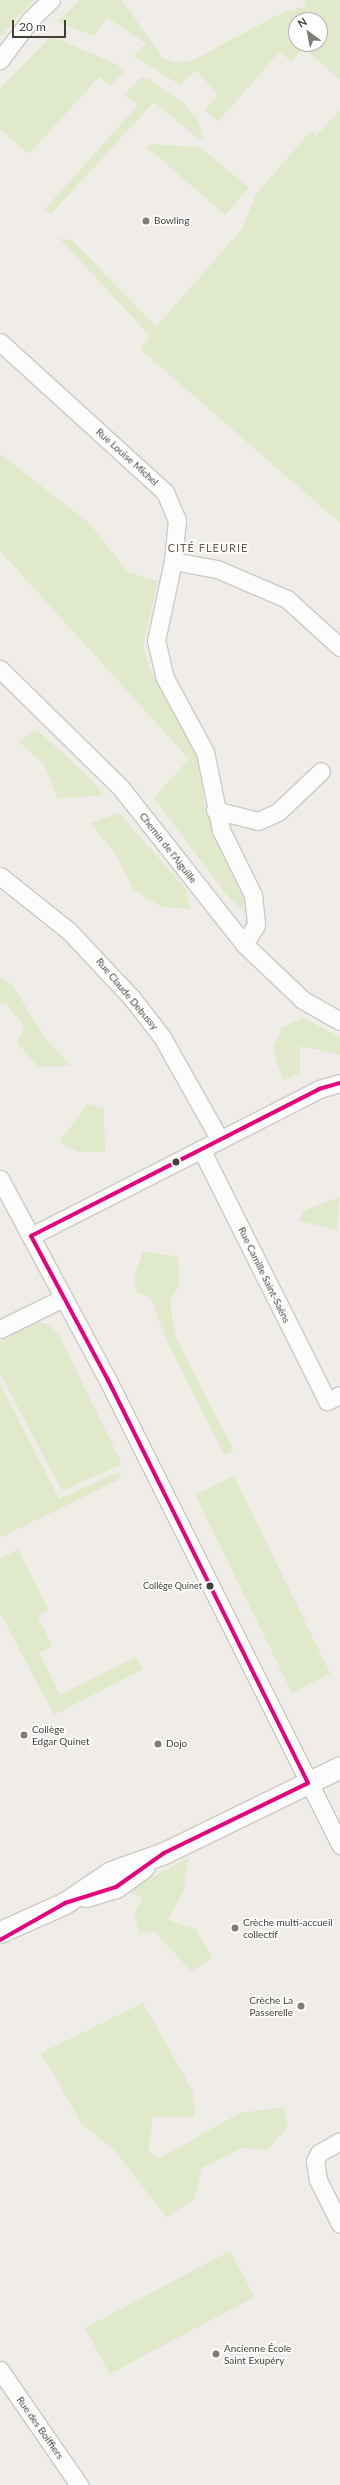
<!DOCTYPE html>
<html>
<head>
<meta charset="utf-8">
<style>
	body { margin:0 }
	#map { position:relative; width:340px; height:2485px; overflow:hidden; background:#f0ede9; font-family:Lato,sans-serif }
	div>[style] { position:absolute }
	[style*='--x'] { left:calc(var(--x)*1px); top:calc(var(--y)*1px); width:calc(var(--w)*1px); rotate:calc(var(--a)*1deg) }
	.green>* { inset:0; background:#e0e9c9; transform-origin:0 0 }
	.roads { filter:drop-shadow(1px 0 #ccc9c5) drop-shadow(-1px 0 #ccc9c5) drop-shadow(0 1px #ccc9c5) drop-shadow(0 -1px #ccc9c5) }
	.minor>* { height:17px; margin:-8.5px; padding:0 8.5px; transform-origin:8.5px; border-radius:8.5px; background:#fdfcfc }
	.tertiary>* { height:21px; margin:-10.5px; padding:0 10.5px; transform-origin:10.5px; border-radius:10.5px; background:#fdfcfc }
	.bus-1>* { height:4px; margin:-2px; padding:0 2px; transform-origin:2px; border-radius:2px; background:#e5007d }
	.dots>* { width:11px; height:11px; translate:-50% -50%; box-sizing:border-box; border:2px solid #fff; border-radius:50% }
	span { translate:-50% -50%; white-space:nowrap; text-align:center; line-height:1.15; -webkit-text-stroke:3.5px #fff; paint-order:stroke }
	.bus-label { font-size:9px; color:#453e36 }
	.right { translate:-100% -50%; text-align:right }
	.poi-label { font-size:10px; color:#453e36 }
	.left { translate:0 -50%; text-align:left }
	.street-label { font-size:10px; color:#453e36 }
	.neighbourhood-label { font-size:11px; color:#685a4d; letter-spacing:1px }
	.north { position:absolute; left:288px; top:12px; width:40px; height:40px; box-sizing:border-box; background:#fff; border:1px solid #b5b2af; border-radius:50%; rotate:328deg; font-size:11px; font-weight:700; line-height:16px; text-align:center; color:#453e36 }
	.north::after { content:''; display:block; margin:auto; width:14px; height:18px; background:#817b75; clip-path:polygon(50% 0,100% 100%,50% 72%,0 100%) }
	.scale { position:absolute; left:12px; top:20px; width:54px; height:18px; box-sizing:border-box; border:2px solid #453e36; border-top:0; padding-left:5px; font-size:12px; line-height:14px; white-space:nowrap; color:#453e36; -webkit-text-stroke:3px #fff; paint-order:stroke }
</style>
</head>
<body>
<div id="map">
	<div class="green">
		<div style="clip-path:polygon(0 0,34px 0,0 37px)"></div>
		<div style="clip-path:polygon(evenodd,79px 0,122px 0,162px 57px,174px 63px,193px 60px,284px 12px,305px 6px,305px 0,340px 0,340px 80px,304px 48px,291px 61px,279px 52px,218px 122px,205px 111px,218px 95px,196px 70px,180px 85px,134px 56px,146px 44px,108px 18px,94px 36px,58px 22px,79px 0,296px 20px,320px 20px,320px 44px,296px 44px,296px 20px)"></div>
		<div style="clip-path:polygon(55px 38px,118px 65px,124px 72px,110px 86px,99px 77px,29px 154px,0 129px,0 89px,48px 39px)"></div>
		<div style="clip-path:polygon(141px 78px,149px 79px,186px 105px,198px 121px,203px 137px,200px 140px,154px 102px,51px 214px,45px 209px,138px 105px,124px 95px)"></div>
		<div style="clip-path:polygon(340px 110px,340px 523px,140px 349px,150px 336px,59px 238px,72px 240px,156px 327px,242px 229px,256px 194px,312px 130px,316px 136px)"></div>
		<div style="clip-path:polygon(151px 144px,200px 147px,249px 188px,225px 215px,147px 147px)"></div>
		<div style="clip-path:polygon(0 454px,89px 523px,128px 572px,158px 581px,143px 645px,149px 667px,202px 762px,204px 804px,244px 901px,244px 911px,228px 897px,154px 798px,189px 759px,0 551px)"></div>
		<div style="clip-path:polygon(37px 730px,91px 779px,103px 795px,58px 799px,44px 765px,19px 741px)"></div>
		<div style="clip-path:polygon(119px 813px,186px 889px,190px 909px,161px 907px,134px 890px,114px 852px,90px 823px)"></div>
		<div style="clip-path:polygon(0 977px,12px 985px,46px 1039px,71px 1066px,38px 1067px,17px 1043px,24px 1026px,5px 1003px,0 1004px)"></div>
		<div style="clip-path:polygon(304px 1018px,340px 1037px,340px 1055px,300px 1046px,300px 1073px,283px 1080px,273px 1049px,282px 1027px)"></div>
		<div style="clip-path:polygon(88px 1104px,104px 1109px,105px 1152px,78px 1152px,59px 1142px)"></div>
		<div style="clip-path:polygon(340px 1197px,337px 1230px,300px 1221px,303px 1211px)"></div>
		<div style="clip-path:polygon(143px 1251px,178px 1257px,179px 1286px,170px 1301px,175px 1336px,234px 1451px,224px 1455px,167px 1342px,151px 1298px,137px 1293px,134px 1276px)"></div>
		<div style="clip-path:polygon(37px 1322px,49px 1324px,59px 1335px,122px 1464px,62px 1491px,0 1373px,0 1365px,31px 1349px,0 1364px,0 1341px)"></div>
		<div style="clip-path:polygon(0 1384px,59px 1499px,123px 1470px,118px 1480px,0 1538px)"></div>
		<div style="left:234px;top:1476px;width:220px;height:43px;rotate:64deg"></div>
		<div style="clip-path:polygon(18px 1549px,49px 1610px,38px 1617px,52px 1646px,39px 1653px,60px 1695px,136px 1657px,143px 1669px,54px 1715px,0 1612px,0 1559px)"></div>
		<div style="clip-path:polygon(188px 1858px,184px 1889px,168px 1920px,196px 1929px,212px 1958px,192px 1972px,154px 1931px,140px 1934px,134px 1914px,143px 1898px,127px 1891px)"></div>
		<div style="clip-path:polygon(143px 2003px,193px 2091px,195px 2117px,153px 2117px,148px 2149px,158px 2159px,240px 2113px,284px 2107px,288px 2127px,267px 2150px,242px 2148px,202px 2168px,194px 2199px,167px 2218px,115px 2151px,82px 2124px,41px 2053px)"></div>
		<div style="left:230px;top:2251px;width:52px;height:164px;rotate:62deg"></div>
	</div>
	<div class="roads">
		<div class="minor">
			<div style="--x:0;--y:60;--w:50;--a:-53.1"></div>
			<div style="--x:30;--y:20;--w:29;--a:-44"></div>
			<div style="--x:0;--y:342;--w:223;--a:42.3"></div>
			<div style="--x:165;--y:492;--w:30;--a:67"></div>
			<div style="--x:177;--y:520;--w:41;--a:95.6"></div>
			<div style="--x:173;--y:561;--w:45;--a:10.3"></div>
			<div style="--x:217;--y:569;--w:76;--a:23.2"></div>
			<div style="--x:287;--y:599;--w:72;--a:42.2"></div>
			<div style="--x:173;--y:561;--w:81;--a:102.1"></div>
			<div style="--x:156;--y:640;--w:39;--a:77"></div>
			<div style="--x:165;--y:678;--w:84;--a:61.6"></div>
			<div style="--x:205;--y:752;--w:80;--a:78.4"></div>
			<div style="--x:221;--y:830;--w:72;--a:63.8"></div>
			<div style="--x:253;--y:895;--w:30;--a:84"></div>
			<div style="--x:256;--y:925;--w:22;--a:122"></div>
			<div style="--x:0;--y:669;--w:170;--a:44.5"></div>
			<div style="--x:121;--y:788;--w:199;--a:51.7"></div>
			<div style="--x:244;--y:944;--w:81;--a:43.5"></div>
			<div style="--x:303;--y:1000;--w:43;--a:29.6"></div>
			<div style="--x:215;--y:810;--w:44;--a:14.3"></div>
			<div style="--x:258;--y:821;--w:22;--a:-24"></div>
			<div style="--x:278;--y:812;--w:59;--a:-43.6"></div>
			<div style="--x:0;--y:876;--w:88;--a:38.6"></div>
			<div style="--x:69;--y:931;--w:91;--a:46.8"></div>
			<div style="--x:131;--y:997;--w:51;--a:52.2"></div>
			<div style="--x:162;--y:1037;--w:118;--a:60.6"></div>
			<div style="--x:201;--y:1149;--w:282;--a:63.4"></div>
			<div style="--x:327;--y:1401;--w:14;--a:-25"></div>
			<div style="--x:0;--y:1179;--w:228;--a:61.8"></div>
			<div style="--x:108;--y:1380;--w:520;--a:63.48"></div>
			<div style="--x:31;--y:1236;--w:323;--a:-27"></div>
			<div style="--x:319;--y:1089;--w:22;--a:-16"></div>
			<div style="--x:0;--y:1329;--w:70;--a:-26.2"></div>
			<div style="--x:340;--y:2141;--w:24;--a:150"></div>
			<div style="--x:319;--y:2153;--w:9;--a:117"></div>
			<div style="--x:315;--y:2161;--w:19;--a:81"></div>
			<div style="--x:318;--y:2180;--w:49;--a:63.4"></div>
			<div style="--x:0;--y:2370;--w:140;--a:55.5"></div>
		</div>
		<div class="tertiary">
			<div style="--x:86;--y:1896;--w:31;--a:-17"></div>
			<div style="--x:116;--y:1887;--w:34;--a:-36"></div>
			<div style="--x:0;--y:1932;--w:71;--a:-24"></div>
			<div style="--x:65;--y:1903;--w:55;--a:-34"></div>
			<div style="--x:111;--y:1872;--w:56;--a:-19.7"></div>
			<div style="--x:164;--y:1853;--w:196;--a:-26"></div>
		</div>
	</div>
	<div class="bus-1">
		<div style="--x:31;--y:1236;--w:163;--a:61.9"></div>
		<div style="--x:108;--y:1380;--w:450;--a:63.6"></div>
		<div style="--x:31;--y:1236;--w:323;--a:-27"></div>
		<div style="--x:319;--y:1089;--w:22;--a:-16"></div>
		<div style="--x:0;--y:1940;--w:75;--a:-29.6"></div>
		<div style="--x:65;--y:1903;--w:53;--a:-17.4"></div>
		<div style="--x:116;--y:1887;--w:59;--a:-35.3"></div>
		<div style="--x:164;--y:1853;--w:160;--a:-25.9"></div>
	</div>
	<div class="dots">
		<div style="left:146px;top:221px;background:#817b75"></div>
		<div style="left:176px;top:1162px;background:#453e36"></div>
		<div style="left:210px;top:1586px;background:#453e36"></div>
		<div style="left:24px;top:1735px;background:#817b75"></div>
		<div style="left:158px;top:1744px;background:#817b75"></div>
		<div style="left:235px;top:1928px;background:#817b75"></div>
		<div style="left:301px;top:2006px;background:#817b75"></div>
		<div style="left:216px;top:2354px;background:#817b75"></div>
	</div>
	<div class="bus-label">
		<span class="right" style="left:202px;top:1586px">Collège Quinet</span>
	</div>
	<div class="poi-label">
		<span class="left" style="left:154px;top:221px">Bowling</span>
		<span class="left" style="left:32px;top:1735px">Collège<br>Edgar Quinet</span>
		<span class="left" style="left:166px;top:1744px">Dojo</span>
		<span class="left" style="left:243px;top:1928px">Crèche multi-accueil<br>collectif</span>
		<span class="right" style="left:293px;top:2006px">Crèche La<br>Passerelle</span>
		<span class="left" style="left:224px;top:2354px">Ancienne École<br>Saint Exupéry</span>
	</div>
	<div class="street-label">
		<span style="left:127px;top:457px;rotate:42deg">Rue Louise Michel</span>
		<span style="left:168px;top:848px;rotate:52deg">Chemin de l'Aiguille</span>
		<span style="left:127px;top:994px;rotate:50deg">Rue Claude Debussy</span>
		<span style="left:264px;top:1275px;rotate:64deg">Rue Camille Saint-Saëns</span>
		<span style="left:40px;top:2428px;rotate:55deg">Rue des Boiffiers</span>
	</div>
	<div class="neighbourhood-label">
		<span style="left:208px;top:548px">CITÉ FLEURIE</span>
	</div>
	<div class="north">N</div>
	<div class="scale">20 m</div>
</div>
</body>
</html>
